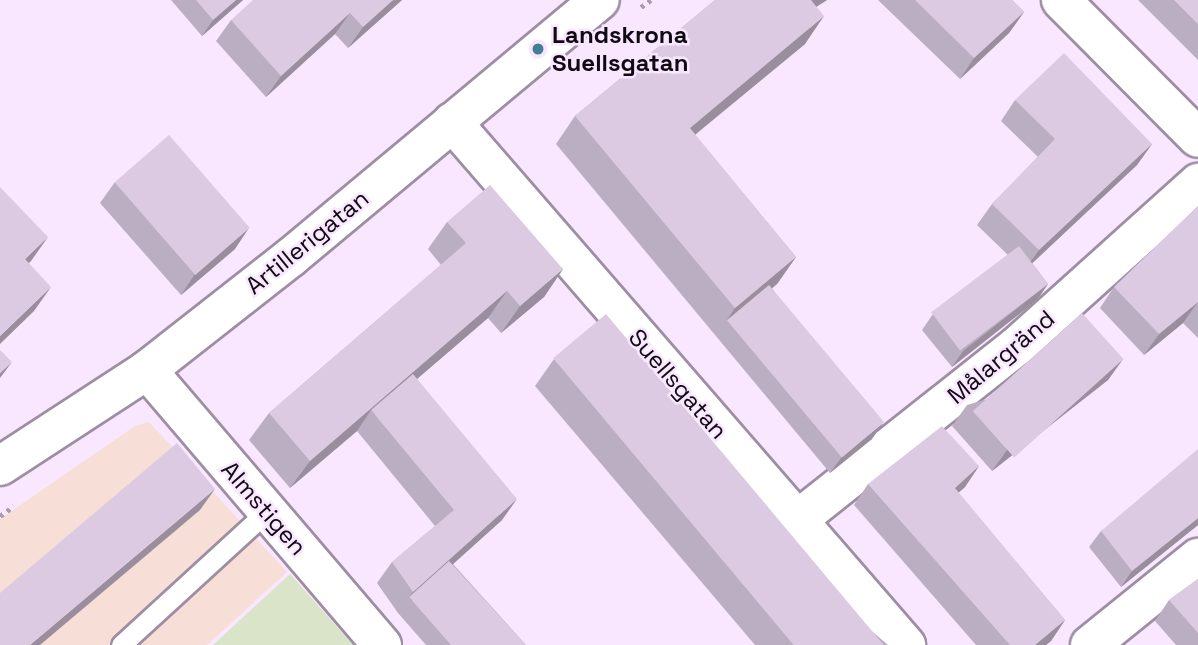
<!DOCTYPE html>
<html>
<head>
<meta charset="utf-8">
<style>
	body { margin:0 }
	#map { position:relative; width:1198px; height:645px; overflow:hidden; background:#f9e7ff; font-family:"Space Grotesk",sans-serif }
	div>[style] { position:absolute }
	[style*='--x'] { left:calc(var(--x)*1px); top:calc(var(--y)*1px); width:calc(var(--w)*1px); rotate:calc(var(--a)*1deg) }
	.commercial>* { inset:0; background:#f7ded6 }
	.green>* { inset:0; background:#dae4c9 }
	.path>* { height:4.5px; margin-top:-2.25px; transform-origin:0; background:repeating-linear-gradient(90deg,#aa9caf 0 3.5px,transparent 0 8.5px) }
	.roads { filter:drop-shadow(2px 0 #9e8ea3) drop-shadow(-2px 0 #9e8ea3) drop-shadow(0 2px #9e8ea3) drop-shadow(0 -2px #9e8ea3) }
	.service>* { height:19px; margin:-9.5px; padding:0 9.5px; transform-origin:9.5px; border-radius:9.5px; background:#fff }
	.minor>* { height:38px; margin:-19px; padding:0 19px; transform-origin:19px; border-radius:19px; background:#fff }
	.tertiary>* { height:38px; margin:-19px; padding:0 19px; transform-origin:19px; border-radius:19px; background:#fff }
	.wall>* { inset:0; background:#bcaec2 }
	.shaded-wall>* { inset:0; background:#998d9e }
	.building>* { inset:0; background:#dbcae1; transform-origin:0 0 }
	.dots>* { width:19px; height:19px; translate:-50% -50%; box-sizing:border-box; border:4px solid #f9e7ff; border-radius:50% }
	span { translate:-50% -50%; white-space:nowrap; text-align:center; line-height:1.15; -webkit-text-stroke:5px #f9e7ff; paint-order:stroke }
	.poi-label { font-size:24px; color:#100a12; font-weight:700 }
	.left { translate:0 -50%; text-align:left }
	.street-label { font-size:24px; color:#100a12 }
</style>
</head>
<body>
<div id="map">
	<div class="commercial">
		<div style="clip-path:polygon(149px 422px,287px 572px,207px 645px,0 645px,0 519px,135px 426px)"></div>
	</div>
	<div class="green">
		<div style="clip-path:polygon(290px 574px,353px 645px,213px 645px)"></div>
	</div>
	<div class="path">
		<div style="--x:641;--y:7;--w:12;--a:-35"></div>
		<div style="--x:0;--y:516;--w:17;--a:-36"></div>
	</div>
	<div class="roads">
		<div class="service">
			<div style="--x:121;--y:645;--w:198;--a:-42.5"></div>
		</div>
		<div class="minor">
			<div style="--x:1061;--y:0;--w:194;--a:45.2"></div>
			<div style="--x:452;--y:122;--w:693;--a:49.04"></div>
			<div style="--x:147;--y:370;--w:362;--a:49.5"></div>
			<div style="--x:796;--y:521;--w:282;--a:-38.4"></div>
			<div style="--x:1017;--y:346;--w:244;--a:-42"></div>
			<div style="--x:1090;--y:645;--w:139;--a:-38.9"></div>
		</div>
		<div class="tertiary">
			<div style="--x:0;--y:466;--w:176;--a:-33.1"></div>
			<div style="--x:147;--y:370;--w:182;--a:-38.1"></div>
			<div style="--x:290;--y:258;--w:403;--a:-39.8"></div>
		</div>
	</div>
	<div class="wall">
		<div style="clip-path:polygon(171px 0,243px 0,202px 36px)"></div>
		<div style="clip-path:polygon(402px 0,348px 48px,335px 34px,266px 97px,216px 41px,231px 20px)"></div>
		<div style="clip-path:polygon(715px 0,827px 0,816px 7px,805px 44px,695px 135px,796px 257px,777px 284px,772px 288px,872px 439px,830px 473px,556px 144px,575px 116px)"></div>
		<div style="clip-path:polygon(878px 0,1012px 0,1024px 12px,1009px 33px,960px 79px)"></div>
		<div style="clip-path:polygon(1138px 0,1198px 0,1198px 60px)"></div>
		<div style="clip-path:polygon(1015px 100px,1152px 144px,1137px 165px,1032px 263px,1048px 284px,1037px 300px,952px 367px,922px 330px,933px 314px,1008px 255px,977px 225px,992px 204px,1038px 157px,1001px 121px)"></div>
		<div style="clip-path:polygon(115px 182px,235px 249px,181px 295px,100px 203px)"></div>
		<div style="clip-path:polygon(1198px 206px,1198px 338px,1183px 323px,1144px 355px,1100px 308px,1114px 287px)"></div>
		<div style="clip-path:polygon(447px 222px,563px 269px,544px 297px,501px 333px,488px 318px,417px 379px,502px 520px,453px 564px,526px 645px,426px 645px,398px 613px,377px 583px,392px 562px,435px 526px,357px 431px,290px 488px,249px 440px,269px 413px,441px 265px,428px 249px)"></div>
		<div style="clip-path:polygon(554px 359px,888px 645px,755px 645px,535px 386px)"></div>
		<div style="clip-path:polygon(1123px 359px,1108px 380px,992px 471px,952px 426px,967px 405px)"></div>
		<div style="clip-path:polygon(979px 466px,965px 487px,958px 493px,1065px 620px,1051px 641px,1046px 645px,976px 645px,854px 505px,868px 484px)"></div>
		<div style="clip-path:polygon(1198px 525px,1121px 587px,1089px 547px,1101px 531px)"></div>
		<div style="clip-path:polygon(1198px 579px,1198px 645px,1176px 645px,1155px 621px,1169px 600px)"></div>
	</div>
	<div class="shaded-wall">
		<div style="clip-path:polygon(236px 0,243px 0,202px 36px,213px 20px)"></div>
		<div style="clip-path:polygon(393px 0,402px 0,348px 48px,363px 27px)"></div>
		<div style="clip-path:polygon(809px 0,827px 0,789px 24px)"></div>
		<div style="clip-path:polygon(1024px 12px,1009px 33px,960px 79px,974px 58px)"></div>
		<div style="clip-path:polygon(350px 13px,335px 34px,266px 97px,281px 76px)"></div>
		<div style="clip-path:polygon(824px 16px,805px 44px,670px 155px,690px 128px)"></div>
		<div style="clip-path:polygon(1152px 144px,1137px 165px,1024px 271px,1039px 250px)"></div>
		<div style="clip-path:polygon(249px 228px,235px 249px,181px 295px,195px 274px)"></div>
		<div style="clip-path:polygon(48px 237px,31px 261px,8px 284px,25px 259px)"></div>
		<div style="clip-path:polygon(796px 257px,777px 284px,730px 324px,727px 320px,735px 308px)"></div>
		<div style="clip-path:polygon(563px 269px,544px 297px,501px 333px,520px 306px)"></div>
		<div style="clip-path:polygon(1048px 284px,1037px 300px,952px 367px,963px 351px)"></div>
		<div style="clip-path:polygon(51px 287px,34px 311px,0 344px,0 336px)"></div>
		<div style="clip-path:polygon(507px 291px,488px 318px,375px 415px,371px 410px,357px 431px,290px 488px,310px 461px)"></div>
		<div style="clip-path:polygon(1198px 302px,1183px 323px,1144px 355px,1159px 334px)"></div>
		<div style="clip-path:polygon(1123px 359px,1108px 380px,992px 471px,1007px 450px)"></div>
		<div style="clip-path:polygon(12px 362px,0 378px,0 373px)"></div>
		<div style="clip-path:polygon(883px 423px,872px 439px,830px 473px,841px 458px)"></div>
		<div style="clip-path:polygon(979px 466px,965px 487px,940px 509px,955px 488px)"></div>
		<div style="clip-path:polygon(215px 489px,200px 510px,40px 645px,30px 645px)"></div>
		<div style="clip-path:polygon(517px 499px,502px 520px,412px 601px,409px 597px,413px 592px)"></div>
		<div style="clip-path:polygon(1198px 518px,1198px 525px,1121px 587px,1132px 571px)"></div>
		<div style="clip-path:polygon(1065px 620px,1051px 641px,1046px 645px,1035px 645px)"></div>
	</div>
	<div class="building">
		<div style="clip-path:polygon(196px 0,236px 0,213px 20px)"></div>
		<div style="clip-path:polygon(253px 0,393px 0,363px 27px,350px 13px,281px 76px,231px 20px)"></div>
		<div style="clip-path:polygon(715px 0,811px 0,824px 16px,690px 128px,796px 257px,735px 308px,575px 116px)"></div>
		<div style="clip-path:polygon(915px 0,1012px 0,1024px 12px,974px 58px)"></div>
		<div style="clip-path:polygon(1174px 0,1198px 0,1198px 24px)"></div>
		<div style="clip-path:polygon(1064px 53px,1152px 144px,1039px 250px,992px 204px,1055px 139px,1015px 100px)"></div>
		<div style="left:169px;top:135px;width:123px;height:72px;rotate:49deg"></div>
		<div style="clip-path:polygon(490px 185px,563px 269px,520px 306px,507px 291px,310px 461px,269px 413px,466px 243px,447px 222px)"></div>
		<div style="clip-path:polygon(0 187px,48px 237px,25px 259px,51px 287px,0 336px)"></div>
		<div style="clip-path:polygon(1198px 206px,1198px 302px,1159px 334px,1114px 287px)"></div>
		<div style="left:1019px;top:246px;width:48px;height:110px;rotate:53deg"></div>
		<div style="left:769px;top:285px;width:179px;height:55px;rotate:50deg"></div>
		<div style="left:1082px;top:313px;width:62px;height:147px;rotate:48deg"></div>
		<div style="left:606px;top:314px;width:435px;height:69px;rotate:50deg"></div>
		<div style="clip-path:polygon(0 350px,12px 362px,0 373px)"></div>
		<div style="clip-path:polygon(413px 374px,517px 499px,413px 592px,392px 562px,454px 510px,371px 410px)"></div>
		<div style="clip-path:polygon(942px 426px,979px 466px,955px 488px,1065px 620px,1035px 645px,1010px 645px,868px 484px)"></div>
		<div style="clip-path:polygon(177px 443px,215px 489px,30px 645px,0 645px,0 593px)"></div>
		<div style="clip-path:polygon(1198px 449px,1198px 518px,1132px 571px,1101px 531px)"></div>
		<div style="clip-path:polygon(449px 561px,526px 645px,451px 645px,409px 597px)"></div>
		<div style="clip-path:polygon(1198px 579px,1198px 633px,1169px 600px)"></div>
	</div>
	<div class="dots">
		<div style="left:538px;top:49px;background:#417f94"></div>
	</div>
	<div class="poi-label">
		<span class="left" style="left:552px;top:49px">Landskrona<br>Suellsgatan</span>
	</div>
	<div class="street-label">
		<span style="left:307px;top:242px;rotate:-39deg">Artillerigatan</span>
		<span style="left:1001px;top:357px;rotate:-40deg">Målargränd</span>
		<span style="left:678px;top:384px;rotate:49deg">Suellsgatan</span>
		<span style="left:264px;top:508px;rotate:49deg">Almstigen</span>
	</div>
</div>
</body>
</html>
